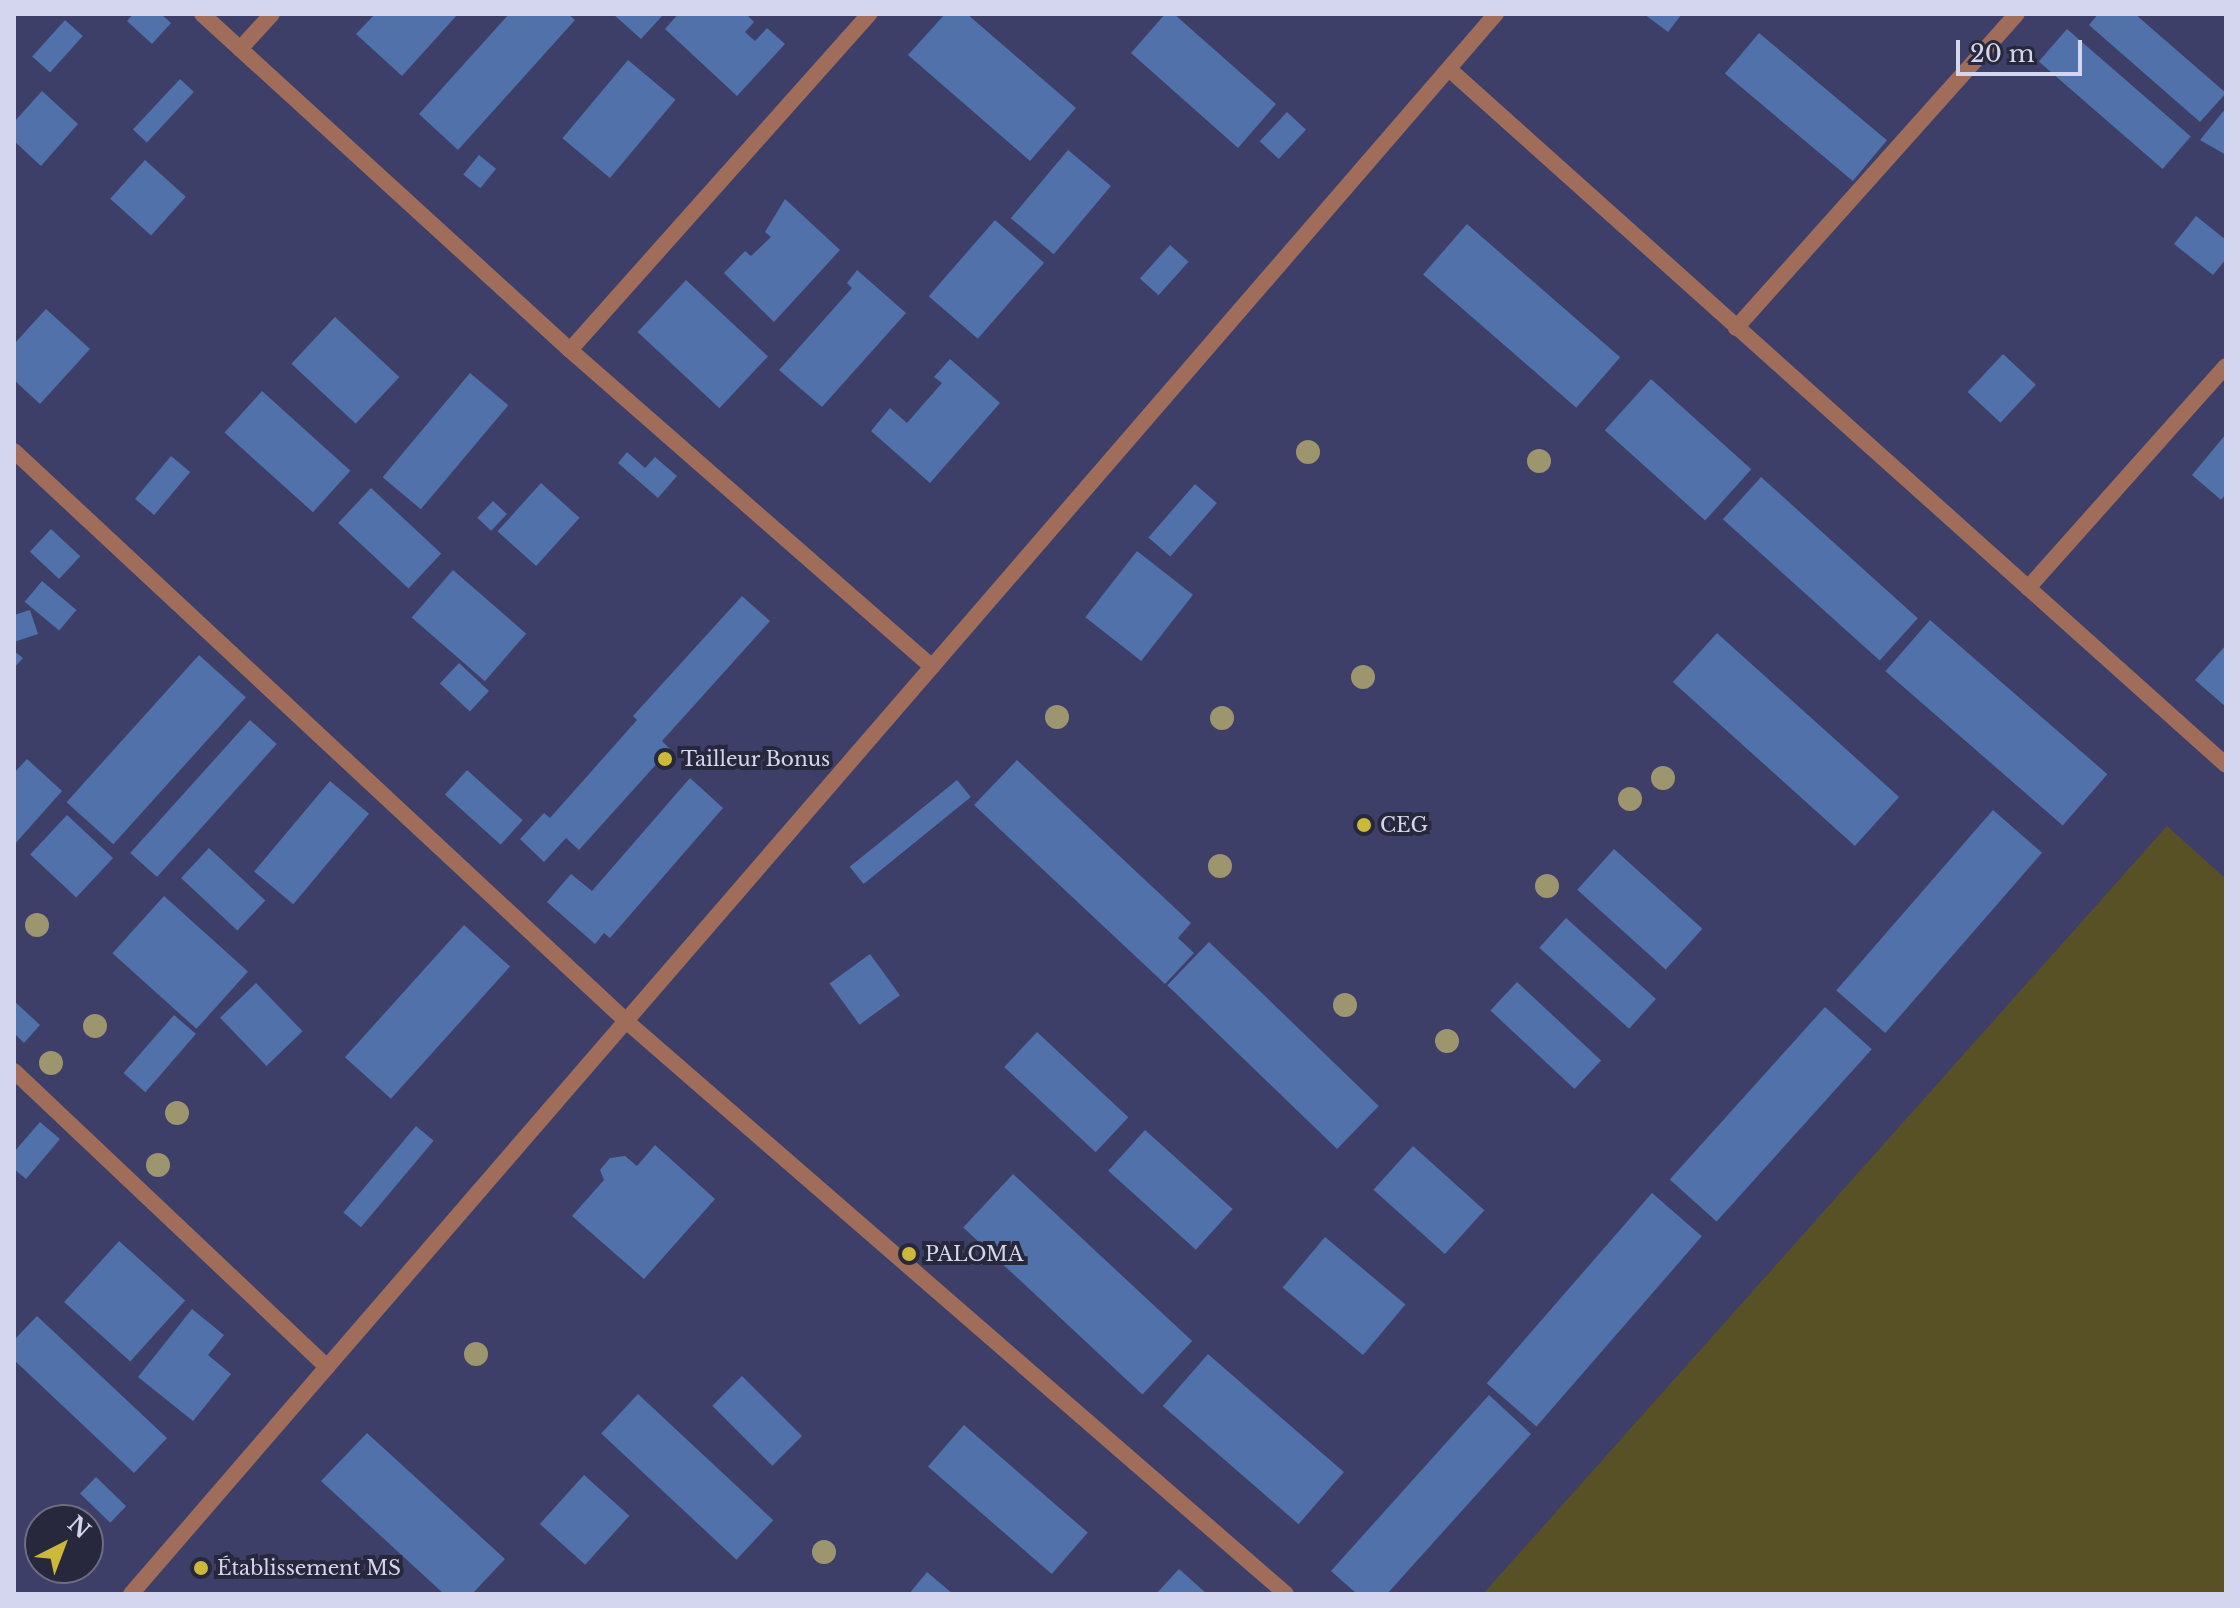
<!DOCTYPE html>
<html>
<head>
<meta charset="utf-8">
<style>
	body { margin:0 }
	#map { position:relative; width:2240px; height:1608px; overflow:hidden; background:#3d3f68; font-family:"Libre Baskerville",serif }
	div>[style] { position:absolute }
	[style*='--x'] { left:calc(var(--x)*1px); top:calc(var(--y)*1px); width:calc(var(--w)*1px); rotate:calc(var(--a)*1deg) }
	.green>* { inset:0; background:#585125 }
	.building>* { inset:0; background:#5071a9; transform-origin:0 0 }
	.street>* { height:16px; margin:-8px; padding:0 8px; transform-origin:8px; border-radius:8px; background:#9f6d5a }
	.trees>* { width:24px; height:24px; margin:-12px; border-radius:50%; background:#9d956e }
	.dots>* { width:22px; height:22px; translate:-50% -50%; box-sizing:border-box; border:4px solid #27283b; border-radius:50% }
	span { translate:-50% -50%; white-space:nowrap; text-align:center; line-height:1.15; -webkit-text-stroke:8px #27283b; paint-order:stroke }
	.poi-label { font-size:20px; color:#d4d6ef }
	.left { translate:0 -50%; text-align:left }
	.frame { position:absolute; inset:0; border:16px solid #d4d6ef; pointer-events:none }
	.north { position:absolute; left:24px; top:1504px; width:80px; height:80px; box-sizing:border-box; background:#27283b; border:2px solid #6c6e83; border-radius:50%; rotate:42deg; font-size:22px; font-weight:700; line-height:32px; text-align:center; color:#d4d6ef }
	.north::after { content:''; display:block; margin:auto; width:28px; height:36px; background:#ccb939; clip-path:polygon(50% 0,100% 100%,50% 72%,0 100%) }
	.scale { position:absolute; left:1956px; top:40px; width:126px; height:36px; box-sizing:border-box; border:4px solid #d4d6ef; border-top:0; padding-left:10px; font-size:24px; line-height:28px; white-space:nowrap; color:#d4d6ef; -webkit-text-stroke:6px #27283b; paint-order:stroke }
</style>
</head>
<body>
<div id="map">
	<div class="green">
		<div style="clip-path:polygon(2167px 826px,2226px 879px,2226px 1594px,1483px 1594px)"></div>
	</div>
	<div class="building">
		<div style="clip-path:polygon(133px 14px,161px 14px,171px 23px,152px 44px,127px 21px)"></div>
		<div style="clip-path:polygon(375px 14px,458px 14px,402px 76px,356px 34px)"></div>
		<div style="clip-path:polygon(509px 14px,568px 14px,575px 20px,458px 150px,419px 114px)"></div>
		<div style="clip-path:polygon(613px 14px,664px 14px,641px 39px)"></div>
		<div style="clip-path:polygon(678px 14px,746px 14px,754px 22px,745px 32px,755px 41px,767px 28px,785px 44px,737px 96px,665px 29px)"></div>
		<div style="clip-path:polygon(945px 14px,967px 14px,1076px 108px,1030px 161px,908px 55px)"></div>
		<div style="clip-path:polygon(1165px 14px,1174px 14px,1276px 104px,1238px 148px,1131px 53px)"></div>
		<div style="clip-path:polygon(1644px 14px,1682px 14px,1668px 32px)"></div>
		<div style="clip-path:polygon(2098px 14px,2135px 14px,2226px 93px,2200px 122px,2089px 25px)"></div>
		<div style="left:65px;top:20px;width:24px;height:49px;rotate:42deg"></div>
		<div style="left:2067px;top:29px;width:164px;height:43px;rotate:41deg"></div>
		<div style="left:1759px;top:33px;width:167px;height:53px;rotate:40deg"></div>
		<div style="left:628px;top:60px;width:62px;height:102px;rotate:40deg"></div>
		<div style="left:180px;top:79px;width:19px;height:69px;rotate:43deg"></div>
		<div style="clip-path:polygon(42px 91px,78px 124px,41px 166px,14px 141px,14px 122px)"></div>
		<div style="clip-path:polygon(2226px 108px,2226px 155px,2200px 140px)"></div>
		<div style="left:1287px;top:112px;width:26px;height:40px;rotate:43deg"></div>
		<div style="left:1068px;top:150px;width:56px;height:89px;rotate:40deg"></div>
		<div style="left:479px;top:155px;width:22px;height:25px;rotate:39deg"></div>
		<div style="left:145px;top:160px;width:55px;height:52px;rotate:42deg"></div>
		<div style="clip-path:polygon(785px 199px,840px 250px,774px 322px,724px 273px,745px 251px,751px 256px,771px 237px,765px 232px)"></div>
		<div style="clip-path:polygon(2196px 216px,2226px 240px,2226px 259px,2213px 275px,2174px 244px)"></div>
		<div style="left:995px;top:220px;width:65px;height:101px;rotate:41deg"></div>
		<div style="left:1467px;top:224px;width:203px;height:67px;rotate:41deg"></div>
		<div style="left:1170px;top:245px;width:25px;height:45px;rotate:42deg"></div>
		<div style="clip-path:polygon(857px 270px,906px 313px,822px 407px,779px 370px,852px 288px,847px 283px)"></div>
		<div style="left:686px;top:280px;width:112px;height:71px;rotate:43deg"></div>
		<div style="clip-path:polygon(46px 309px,90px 349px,40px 404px,14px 380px,14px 344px)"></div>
		<div style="left:335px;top:317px;width:88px;height:64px;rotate:43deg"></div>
		<div style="left:2003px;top:354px;width:45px;height:52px;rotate:43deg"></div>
		<div style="clip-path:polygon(950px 359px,1000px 403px,930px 483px,871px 431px,890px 408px,907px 423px,942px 383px,934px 377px)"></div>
		<div style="left:470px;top:373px;width:50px;height:136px;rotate:40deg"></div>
		<div style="left:1651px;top:379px;width:135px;height:69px;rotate:42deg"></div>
		<div style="left:262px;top:391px;width:119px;height:56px;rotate:42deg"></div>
		<div style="clip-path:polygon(2226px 434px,2226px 494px,2221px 500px,2192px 475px)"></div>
		<div style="clip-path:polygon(627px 452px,645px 468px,655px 457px,677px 476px,658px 498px,618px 463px)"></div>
		<div style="left:171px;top:456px;width:25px;height:56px;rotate:40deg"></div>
		<div style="left:1761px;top:477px;width:211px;height:57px;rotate:42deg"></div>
		<div style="left:541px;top:483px;width:52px;height:65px;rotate:42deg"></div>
		<div style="left:1195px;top:484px;width:29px;height:71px;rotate:41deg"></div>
		<div style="left:371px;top:488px;width:96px;height:48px;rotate:43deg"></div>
		<div style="left:493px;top:501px;width:19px;height:23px;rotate:43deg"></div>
		<div style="left:51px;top:529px;width:40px;height:31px;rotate:43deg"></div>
		<div style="left:1137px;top:551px;width:71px;height:84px;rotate:38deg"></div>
		<div style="left:453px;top:570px;width:97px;height:63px;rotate:41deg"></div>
		<div style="left:42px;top:581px;width:45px;height:27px;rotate:40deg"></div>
		<div style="clip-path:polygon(742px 596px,770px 621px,662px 741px,670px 749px,579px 850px,566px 838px,544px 862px,520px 839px,544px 813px,550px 818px,637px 720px,633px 716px)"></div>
		<div style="clip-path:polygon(30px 610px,38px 634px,14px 642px,14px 615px)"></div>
		<div style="left:1930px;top:620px;width:235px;height:68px;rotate:41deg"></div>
		<div style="left:1717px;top:633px;width:245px;height:66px;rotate:42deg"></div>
		<div style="clip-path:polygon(2226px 645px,2226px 707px,2195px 680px)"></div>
		<div style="clip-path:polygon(14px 651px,23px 658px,14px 668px)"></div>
		<div style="left:199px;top:655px;width:63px;height:198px;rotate:42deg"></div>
		<div style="left:459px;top:663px;width:41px;height:28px;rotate:43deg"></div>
		<div style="left:250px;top:720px;width:36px;height:179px;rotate:42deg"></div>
		<div style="clip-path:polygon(27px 759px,62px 791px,14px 845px,14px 773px)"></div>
		<div style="clip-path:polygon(1017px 760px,1191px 923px,1178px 938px,1194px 953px,1165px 984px,974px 805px)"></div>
		<div style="left:467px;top:770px;width:75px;height:33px;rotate:42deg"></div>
		<div style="clip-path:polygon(690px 778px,723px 808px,610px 938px,604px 933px,595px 944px,547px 902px,571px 874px,592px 891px)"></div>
		<div style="left:957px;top:780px;width:22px;height:138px;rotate:51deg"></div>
		<div style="left:330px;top:781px;width:51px;height:118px;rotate:40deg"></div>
		<div style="left:1993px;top:810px;width:65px;height:239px;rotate:41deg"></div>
		<div style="left:67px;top:815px;width:63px;height:54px;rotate:43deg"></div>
		<div style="left:209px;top:848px;width:77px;height:41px;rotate:43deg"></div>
		<div style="left:1614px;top:849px;width:119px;height:55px;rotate:42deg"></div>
		<div style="left:164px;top:896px;width:113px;height:77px;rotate:42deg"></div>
		<div style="left:1566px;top:918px;width:121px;height:40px;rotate:42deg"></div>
		<div style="left:464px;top:925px;width:62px;height:178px;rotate:42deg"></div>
		<div style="left:1209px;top:942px;width:236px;height:60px;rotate:44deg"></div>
		<div style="left:870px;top:954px;width:51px;height:50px;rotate:54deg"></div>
		<div style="left:1517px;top:982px;width:115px;height:39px;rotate:43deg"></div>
		<div style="left:256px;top:983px;width:67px;height:50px;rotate:46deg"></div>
		<div style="clip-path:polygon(14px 1001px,40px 1025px,24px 1043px,14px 1033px)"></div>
		<div style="left:1825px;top:1007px;width:63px;height:232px;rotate:42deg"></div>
		<div style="left:174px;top:1015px;width:29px;height:77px;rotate:41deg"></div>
		<div style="left:1037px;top:1032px;width:125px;height:48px;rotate:43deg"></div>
		<div style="clip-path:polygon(40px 1122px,60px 1139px,26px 1179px,14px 1169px,14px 1152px)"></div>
		<div style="left:416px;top:1126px;width:23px;height:113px;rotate:40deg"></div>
		<div style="left:1145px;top:1130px;width:118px;height:55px;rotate:42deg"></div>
		<div style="clip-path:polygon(655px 1145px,715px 1199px,644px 1279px,572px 1216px,604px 1180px,600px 1170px,610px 1158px,625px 1156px,637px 1166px)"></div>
		<div style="left:1413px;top:1146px;width:96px;height:59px;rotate:42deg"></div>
		<div style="left:1013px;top:1174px;width:245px;height:73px;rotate:43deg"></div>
		<div style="left:1652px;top:1193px;width:66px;height:252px;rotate:41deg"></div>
		<div style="left:1325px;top:1237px;width:105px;height:66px;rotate:40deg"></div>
		<div style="left:119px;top:1241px;width:89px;height:82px;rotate:42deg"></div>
		<div style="clip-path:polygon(192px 1309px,224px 1335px,208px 1355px,231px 1374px,193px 1421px,138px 1377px)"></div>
		<div style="clip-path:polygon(37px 1316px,167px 1438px,134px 1473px,14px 1360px,14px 1340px)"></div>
		<div style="left:1208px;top:1354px;width:180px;height:69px;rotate:41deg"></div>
		<div style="left:742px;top:1376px;width:85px;height:42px;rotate:45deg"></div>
		<div style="left:638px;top:1394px;width:185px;height:54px;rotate:43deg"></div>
		<div style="clip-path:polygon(1489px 1395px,1531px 1434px,1387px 1594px,1357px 1594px,1331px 1571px)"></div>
		<div style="left:964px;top:1425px;width:164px;height:55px;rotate:41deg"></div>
		<div style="clip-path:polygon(367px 1433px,505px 1559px,472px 1594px,444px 1594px,321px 1481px)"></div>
		<div style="left:584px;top:1475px;width:61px;height:66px;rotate:42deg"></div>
		<div style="left:96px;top:1477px;width:42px;height:23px;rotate:44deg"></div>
		<div style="clip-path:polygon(1179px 1569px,1207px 1594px,1156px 1594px)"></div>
		<div style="clip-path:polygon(927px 1572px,953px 1594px,909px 1594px)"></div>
	</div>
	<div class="street">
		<div style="--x:202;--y:14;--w:498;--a:42.4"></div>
		<div style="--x:570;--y:350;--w:481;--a:41.2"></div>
		<div style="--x:240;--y:49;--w:47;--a:-47.6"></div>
		<div style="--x:1449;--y:69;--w:1043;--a:41.85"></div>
		<div style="--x:1736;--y:328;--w:421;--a:-48.2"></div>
		<div style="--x:570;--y:350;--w:450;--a:-48.3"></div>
		<div style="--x:14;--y:451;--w:836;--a:42.96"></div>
		<div style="--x:626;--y:1021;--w:874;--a:40.96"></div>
		<div style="--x:2028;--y:588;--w:297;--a:-48.3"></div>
		<div style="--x:14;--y:1071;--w:431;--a:43.4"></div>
		<div style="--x:131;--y:1594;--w:2088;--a:-49.18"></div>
	</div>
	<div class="trees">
		<div style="left:1308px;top:452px"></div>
		<div style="left:1539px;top:461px"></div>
		<div style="left:1363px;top:677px"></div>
		<div style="left:1057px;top:717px"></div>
		<div style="left:1222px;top:718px"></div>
		<div style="left:1663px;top:778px"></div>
		<div style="left:1630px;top:799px"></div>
		<div style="left:1220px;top:866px"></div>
		<div style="left:1547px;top:886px"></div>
		<div style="left:37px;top:925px"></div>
		<div style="left:1345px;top:1005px"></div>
		<div style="left:95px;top:1026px"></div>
		<div style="left:1447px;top:1041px"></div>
		<div style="left:51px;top:1063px"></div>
		<div style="left:177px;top:1113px"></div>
		<div style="left:158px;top:1165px"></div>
		<div style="left:476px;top:1354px"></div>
		<div style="left:824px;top:1552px"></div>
	</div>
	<div class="dots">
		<div style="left:665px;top:759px;background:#ccb939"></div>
		<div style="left:1364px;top:825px;background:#ccb939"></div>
		<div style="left:909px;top:1254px;background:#ccb939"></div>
		<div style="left:201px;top:1568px;background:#ccb939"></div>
	</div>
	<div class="poi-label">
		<span class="left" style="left:681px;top:759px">Tailleur Bonus</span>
		<span class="left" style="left:1380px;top:825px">CEG</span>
		<span class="left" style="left:925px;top:1254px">PALOMA</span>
		<span class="left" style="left:217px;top:1568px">Établissement MS</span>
	</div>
	<div class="frame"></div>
	<div class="north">N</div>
	<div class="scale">20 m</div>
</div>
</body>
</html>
